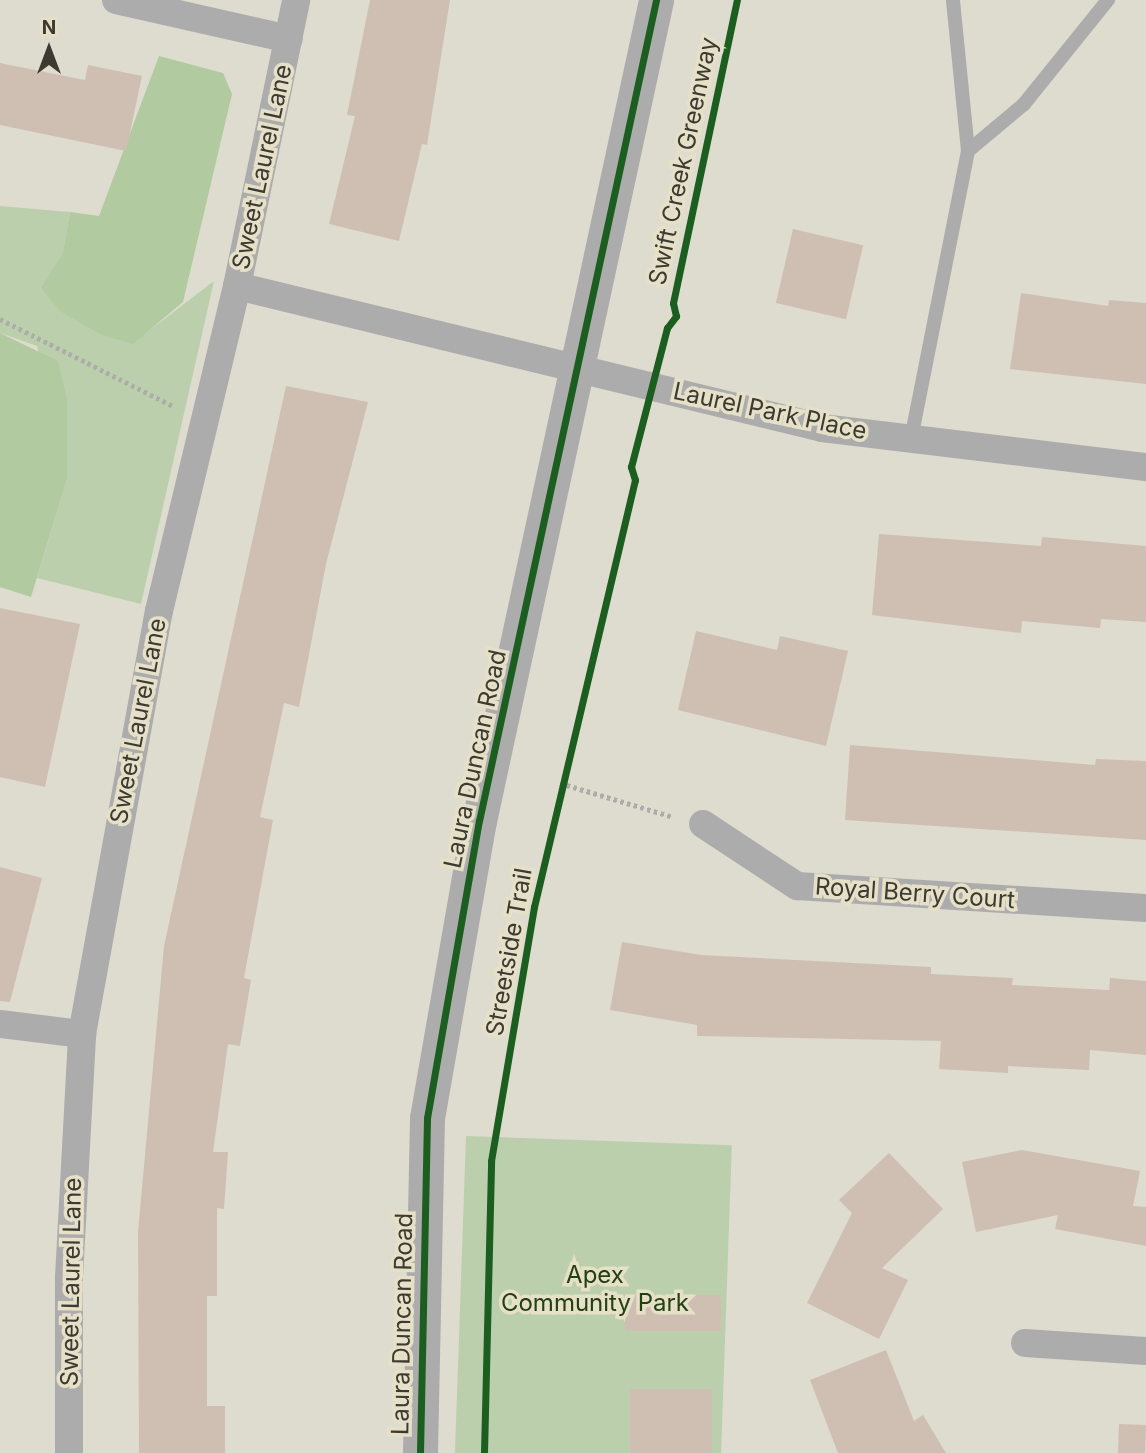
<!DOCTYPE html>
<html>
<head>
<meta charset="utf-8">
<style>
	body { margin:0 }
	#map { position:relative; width:1146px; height:1453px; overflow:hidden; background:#dedcce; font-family:Inter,sans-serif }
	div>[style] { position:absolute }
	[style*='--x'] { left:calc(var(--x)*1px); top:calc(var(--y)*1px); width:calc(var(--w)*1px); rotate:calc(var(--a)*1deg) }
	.green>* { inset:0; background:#bccfad; transform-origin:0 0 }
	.forest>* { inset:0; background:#b1ca9f }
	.building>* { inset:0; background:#cfbfb2; transform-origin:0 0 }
	.path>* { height:4.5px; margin-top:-2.25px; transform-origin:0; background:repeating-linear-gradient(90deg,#adaca9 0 3.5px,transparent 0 7px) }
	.service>* { height:14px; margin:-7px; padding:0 7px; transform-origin:7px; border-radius:7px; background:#adacad }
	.minor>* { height:28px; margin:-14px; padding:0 14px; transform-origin:14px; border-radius:14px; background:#adacad }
	.tertiary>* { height:35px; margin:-17.5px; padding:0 17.5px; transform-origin:17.5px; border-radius:17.5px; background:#adacad }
	.cycleway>* { height:7px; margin:-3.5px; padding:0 3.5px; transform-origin:3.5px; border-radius:3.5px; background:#1b5e20 }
	span { translate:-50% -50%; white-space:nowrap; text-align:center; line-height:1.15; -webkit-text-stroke:7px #e5e0c7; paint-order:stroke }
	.street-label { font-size:24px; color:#3c3a31 }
	.park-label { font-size:24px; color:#224012 }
	.north { position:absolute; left:14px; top:14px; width:70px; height:70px; -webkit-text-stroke:5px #e5e0c7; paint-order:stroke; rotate:0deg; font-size:19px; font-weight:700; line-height:28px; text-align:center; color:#3c3a31 }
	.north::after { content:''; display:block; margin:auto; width:24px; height:32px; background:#3c3a31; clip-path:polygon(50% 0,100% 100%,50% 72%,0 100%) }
</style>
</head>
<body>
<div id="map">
	<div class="green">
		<div style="clip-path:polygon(0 206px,70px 212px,63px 252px,41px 289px,133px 343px,214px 281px,141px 604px,37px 578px,67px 479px,37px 346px,0 333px)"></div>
		<div style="left:466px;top:1136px;width:266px;height:317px;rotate:2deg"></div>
	</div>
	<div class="forest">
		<div style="clip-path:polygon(159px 56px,223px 73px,232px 94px,183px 302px,133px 344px,102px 335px,60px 311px,41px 288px,63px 252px,70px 212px,99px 216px)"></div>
		<div style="clip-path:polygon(0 333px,58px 361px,67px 400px,67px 479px,31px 597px,0 587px)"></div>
	</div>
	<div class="building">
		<div style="clip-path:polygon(370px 0,450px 0,427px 145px,422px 144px,399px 241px,329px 224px,355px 116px,347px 115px)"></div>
		<div style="clip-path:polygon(0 63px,85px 80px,88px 65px,142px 76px,126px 151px,0 125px)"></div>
		<div style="left:793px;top:229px;width:72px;height:76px;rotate:13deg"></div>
		<div style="clip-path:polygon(1021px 293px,1108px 306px,1109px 300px,1146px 303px,1146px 384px,1010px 369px)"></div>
		<div style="clip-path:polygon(286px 386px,368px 402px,326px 564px,299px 707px,284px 703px,260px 817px,273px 820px,244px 978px,251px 980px,240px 1046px,228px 1044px,213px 1152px,228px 1152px,224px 1209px,217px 1208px,217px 1296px,207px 1296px,207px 1406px,225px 1406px,225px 1453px,139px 1453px,138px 1232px,164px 946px)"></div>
		<div style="clip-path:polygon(879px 534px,1041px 546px,1042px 537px,1146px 546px,1146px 622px,1101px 619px,1100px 628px,1022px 621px,1021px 633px,872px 615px)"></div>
		<div style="clip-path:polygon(0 608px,80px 624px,45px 787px,0 777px)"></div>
		<div style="clip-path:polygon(696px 631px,777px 650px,780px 636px,848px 651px,826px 746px,678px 710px)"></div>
		<div style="clip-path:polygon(850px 745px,1095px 765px,1096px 759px,1146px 761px,1146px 840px,845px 820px)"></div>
		<div style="clip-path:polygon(0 867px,42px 878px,10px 1002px,0 1001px)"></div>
		<div style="clip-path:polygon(622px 942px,701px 955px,931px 967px,931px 974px,1013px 978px,1012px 985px,1109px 990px,1110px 978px,1146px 981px,1146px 1055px,1090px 1050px,1089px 1070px,1008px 1066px,1008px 1073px,939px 1069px,941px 1041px,697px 1036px,697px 1025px,610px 1010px)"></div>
		<div style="clip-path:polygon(1022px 1150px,1140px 1171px,1133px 1206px,1146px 1207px,1146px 1246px,1055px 1229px,1058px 1215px,976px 1232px,962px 1162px)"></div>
		<div style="clip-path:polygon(889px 1153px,943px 1209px,882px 1268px,908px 1280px,879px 1339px,807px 1303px,852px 1213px,839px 1200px)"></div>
		<div style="left:625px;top:1295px;width:96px;height:36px"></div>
		<div style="clip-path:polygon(886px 1350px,914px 1421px,923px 1415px,946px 1453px,838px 1453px,810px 1380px)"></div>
		<div style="left:630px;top:1389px;width:82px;height:64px"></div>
		<div style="left:1119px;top:1424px;width:27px;height:29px;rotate:2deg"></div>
	</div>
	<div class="path">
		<div style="--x:0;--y:319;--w:194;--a:26.7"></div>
		<div style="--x:560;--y:783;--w:118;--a:16.7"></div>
	</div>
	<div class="service">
		<div style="--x:968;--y:151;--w:73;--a:-40"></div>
		<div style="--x:1024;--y:104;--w:134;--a:-51.1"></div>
		<div style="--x:911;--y:439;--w:294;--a:-78.8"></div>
		<div style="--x:968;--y:151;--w:152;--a:-95.7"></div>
	</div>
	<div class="minor">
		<div style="--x:116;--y:0;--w:177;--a:12.7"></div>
		<div style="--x:237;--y:286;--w:602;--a:13.64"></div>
		<div style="--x:822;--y:428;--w:326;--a:6.9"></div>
		<div style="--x:703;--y:824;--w:113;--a:33.4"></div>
		<div style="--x:797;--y:886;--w:350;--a:3.6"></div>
		<div style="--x:0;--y:1024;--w:83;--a:7"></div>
		<div style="--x:1025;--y:1343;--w:121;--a:3.8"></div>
		<div style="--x:69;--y:1453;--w:176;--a:-90"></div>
		<div style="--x:69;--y:1277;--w:243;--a:-86.9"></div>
		<div style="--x:82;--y:1034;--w:430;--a:-79.7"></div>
		<div style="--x:159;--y:611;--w:334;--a:-76.5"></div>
		<div style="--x:237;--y:286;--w:292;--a:-78.3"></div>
	</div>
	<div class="tertiary">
		<div style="--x:420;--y:1453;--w:335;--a:-88.8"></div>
		<div style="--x:427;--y:1118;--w:302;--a:-80.1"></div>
		<div style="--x:479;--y:821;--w:840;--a:-77.83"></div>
	</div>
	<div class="cycleway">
		<div style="--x:420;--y:1453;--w:335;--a:-88.8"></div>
		<div style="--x:427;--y:1118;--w:302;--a:-80.1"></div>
		<div style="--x:479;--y:821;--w:840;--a:-77.83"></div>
		<div style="--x:484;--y:1453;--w:292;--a:-88.6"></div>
		<div style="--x:491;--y:1161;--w:258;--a:-80.4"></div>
		<div style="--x:534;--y:907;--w:439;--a:-76.7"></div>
		<div style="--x:635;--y:480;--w:14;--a:-107"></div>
		<div style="--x:631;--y:467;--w:144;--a:-75.5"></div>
		<div style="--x:667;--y:328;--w:15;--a:-53"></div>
		<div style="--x:676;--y:316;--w:13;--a:-103"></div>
		<div style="--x:673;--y:303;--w:310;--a:-78.1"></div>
	</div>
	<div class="street-label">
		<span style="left:683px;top:161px;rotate:-78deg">Swift Creek Greenway</span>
		<span style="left:262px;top:167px;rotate:-78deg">Sweet Laurel Lane</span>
		<span style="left:770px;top:411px;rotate:12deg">Laurel Park Place</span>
		<span style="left:138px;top:721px;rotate:-79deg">Sweet Laurel Lane</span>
		<span style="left:475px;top:759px;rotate:-78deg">Laura Duncan Road</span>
		<span style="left:915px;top:893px;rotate:4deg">Royal Berry Court</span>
		<span style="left:509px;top:952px;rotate:-80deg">Streetside Trail</span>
		<span style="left:71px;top:1282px;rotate:-89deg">Sweet Laurel Lane</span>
		<span style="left:402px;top:1324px;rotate:-89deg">Laura Duncan Road</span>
	</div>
	<div class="park-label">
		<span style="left:595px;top:1289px">Apex<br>Community Park</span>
	</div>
	<div class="north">N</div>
</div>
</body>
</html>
